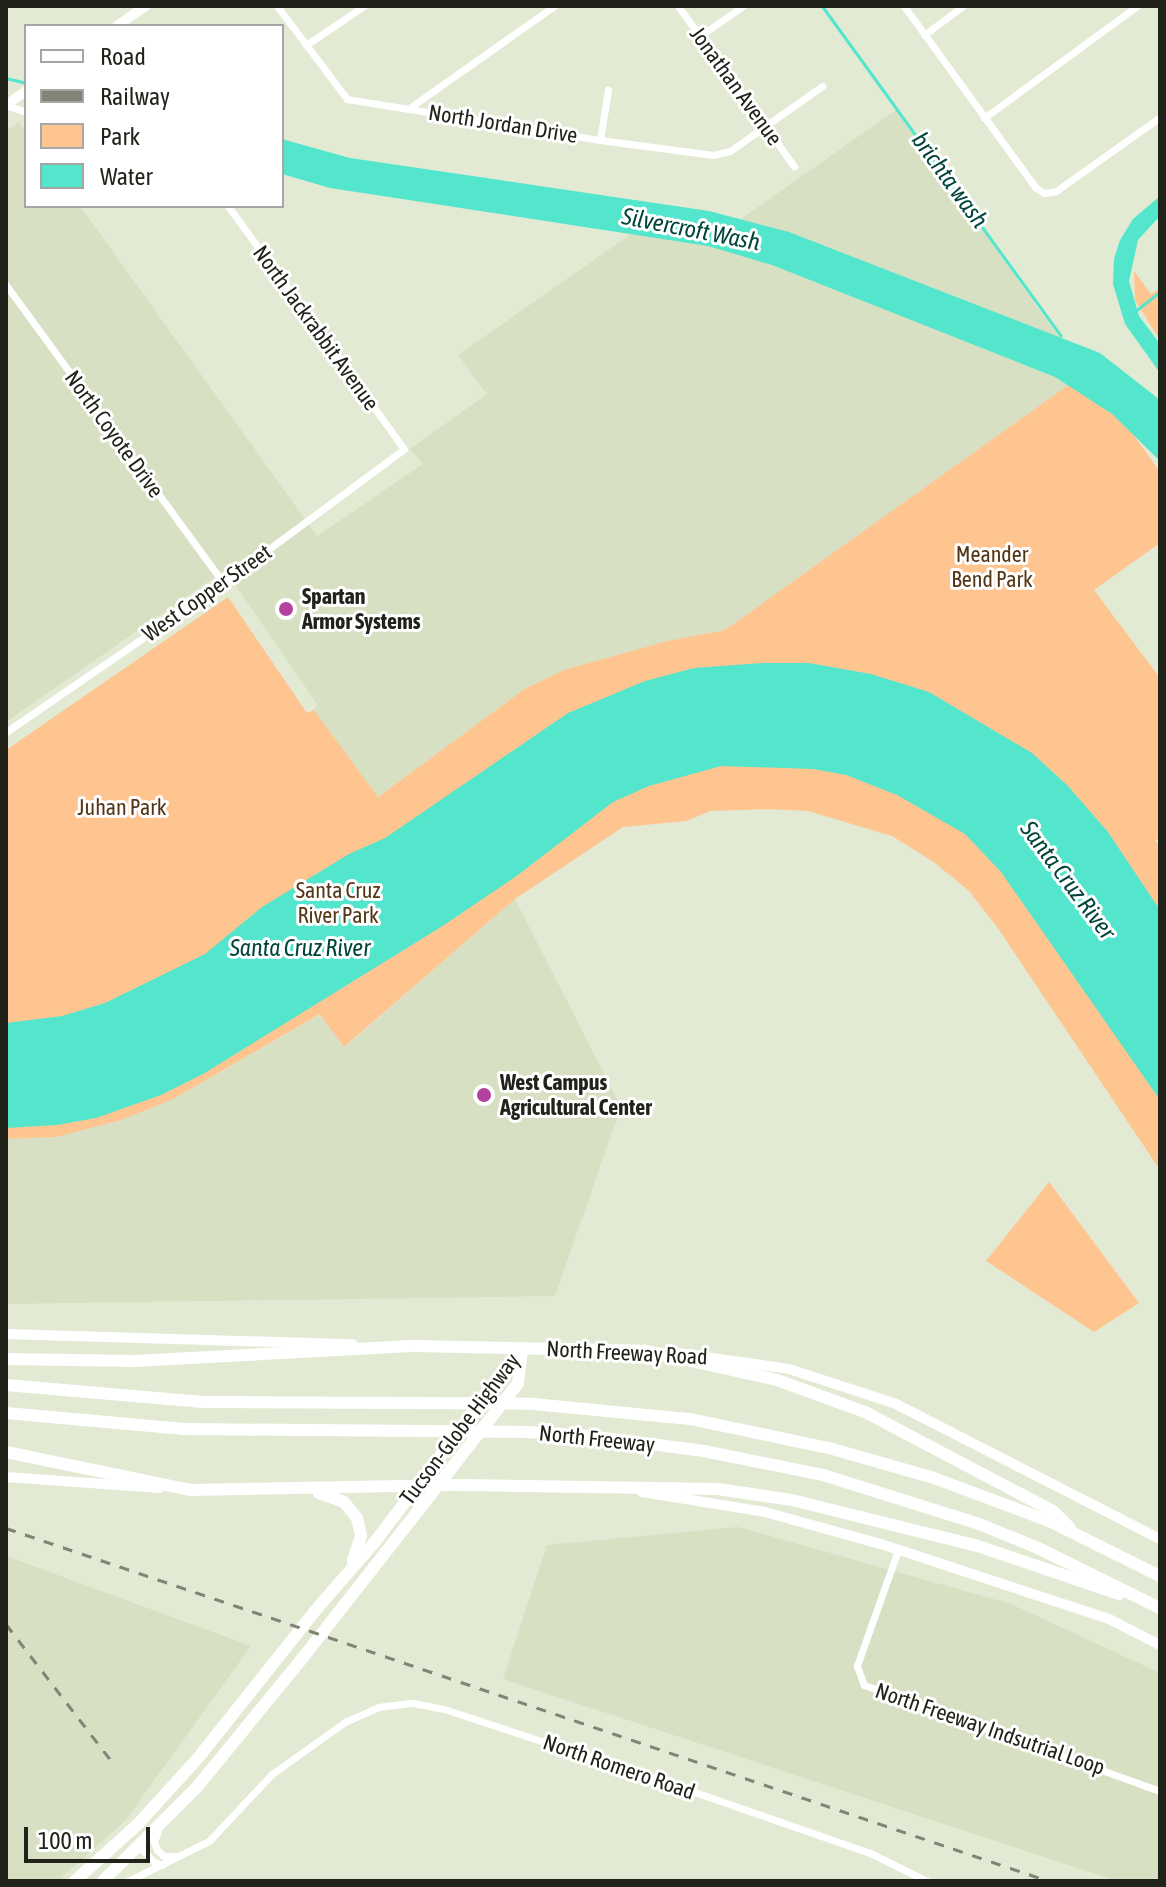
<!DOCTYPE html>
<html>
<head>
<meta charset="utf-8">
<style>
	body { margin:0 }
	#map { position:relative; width:1166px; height:1887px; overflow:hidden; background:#e3ead4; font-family:"Asap Condensed",sans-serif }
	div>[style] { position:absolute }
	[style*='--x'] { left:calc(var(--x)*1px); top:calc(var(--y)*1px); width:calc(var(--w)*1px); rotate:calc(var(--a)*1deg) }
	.built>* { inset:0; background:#d7e0c3 }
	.green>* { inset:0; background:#ffc591 }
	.water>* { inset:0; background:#53e6cd }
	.stream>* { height:3px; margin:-1.5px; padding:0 1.5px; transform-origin:1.5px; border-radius:1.5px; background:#53e6cd }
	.street>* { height:7px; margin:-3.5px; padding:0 3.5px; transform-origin:3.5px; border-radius:3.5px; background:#fff }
	.secondary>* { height:10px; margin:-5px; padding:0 5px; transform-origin:5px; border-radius:5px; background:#fff }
	.highway>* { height:12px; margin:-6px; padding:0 6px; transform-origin:6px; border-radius:6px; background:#fff }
	.rail>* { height:3px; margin-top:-1.5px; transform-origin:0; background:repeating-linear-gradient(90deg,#818576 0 10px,transparent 0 20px) }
	.dots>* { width:22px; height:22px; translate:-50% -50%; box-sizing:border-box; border:4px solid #fff; border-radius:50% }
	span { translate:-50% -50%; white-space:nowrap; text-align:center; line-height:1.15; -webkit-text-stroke:6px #fff; paint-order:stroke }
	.street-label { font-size:22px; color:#21231b }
	.park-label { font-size:22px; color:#543515 }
	.poi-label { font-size:22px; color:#21231b; font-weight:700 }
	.left { translate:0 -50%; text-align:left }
	.water-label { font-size:24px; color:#00453b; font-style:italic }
	.frame { position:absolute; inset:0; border:8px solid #21231b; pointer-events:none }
	.legend { position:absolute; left:24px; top:24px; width:260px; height:184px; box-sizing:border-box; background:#fff; border:2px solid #a6a7a4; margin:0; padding:10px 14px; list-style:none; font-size:24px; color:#21231b }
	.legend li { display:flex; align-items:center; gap:16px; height:40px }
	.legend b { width:40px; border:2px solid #a6a7a4 }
	.scale { position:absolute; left:24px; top:1827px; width:126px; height:36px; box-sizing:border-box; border:4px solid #21231b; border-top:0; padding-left:10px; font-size:24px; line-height:28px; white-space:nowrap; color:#21231b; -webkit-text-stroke:6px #fff; paint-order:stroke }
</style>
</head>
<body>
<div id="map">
	<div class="built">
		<div style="clip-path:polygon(897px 109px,1052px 328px,1088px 371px,725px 630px,667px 641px,564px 670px,526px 688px,378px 797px,314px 710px,317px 704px,225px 570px,6px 722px,6px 131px,19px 122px,26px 131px,26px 206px,80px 206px,317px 536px,423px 464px,410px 449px,487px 394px,458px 355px,664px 211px,734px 224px)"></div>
		<div style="clip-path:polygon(515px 899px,621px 1107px,555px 1296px,6px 1304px,6px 1139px,56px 1137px,173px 1099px,321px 1014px,345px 1047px)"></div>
		<div style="clip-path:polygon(738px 1527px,1011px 1604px,1160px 1673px,1160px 1881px,1117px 1881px,503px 1679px,547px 1545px)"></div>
		<div style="clip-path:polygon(6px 1556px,251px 1646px,125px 1821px,62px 1877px,64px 1881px,6px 1881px)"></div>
	</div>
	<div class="green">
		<div style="clip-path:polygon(1134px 271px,1151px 294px,1160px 288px,1160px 340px,1135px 300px)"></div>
		<div style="clip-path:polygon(1088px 371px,1160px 472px,1160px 543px,1094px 590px,1160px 678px,1160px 839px,1155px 840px,1160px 846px,1160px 1170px,997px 927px,969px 891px,935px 863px,892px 836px,808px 811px,768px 809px,710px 811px,687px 821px,623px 827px,515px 899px,344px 1047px,320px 1014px,173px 1099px,121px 1120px,56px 1137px,6px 1139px,6px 750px,228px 597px,307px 713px,314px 710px,378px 797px,526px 688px,564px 670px,667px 641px,725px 630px)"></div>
		<div style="clip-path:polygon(1049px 1182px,1139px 1303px,1094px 1332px,986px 1261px)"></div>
	</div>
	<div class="water">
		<div style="clip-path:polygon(282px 139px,350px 158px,709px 211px,789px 232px,1100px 353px,1160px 400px,1160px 461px,1112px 414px,1055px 377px,772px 265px,708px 246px,330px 188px,282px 174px)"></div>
		<div style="clip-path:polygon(1160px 196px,1160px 216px,1138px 240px,1129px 281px,1139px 316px,1160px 344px,1160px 373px,1125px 324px,1113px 284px,1114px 259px,1120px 240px,1133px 219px)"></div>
		<div style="clip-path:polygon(762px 663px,809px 663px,871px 674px,929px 692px,1032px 753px,1068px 786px,1108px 832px,1160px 910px,1160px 1100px,1001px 872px,965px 834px,897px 795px,846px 775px,813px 769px,721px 766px,649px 786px,613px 802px,518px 875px,441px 927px,203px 1074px,161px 1095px,96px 1118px,57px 1125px,6px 1128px,6px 1023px,62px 1016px,105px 1003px,205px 954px,262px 907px,349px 854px,385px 838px,568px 713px,645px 681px,694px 668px)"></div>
	</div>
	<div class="stream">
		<div style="--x:822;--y:6;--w:407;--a:54.1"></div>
		<div style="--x:6;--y:78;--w:21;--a:14"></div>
		<div style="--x:1134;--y:312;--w:33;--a:-38"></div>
	</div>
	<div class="street">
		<div style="--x:277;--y:6;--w:116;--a:53"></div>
		<div style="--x:347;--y:99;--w:256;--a:9.2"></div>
		<div style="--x:600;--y:140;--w:114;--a:7.6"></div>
		<div style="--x:713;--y:155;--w:17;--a:-13"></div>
		<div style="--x:730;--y:151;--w:113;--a:-35.2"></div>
		<div style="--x:678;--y:6;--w:198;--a:54.1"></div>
		<div style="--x:904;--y:6;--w:223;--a:54.1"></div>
		<div style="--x:1035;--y:187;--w:11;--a:34"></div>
		<div style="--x:1044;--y:193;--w:12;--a:-9"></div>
		<div style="--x:1056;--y:191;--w:128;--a:-35.4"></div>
		<div style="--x:924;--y:35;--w:49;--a:-36.6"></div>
		<div style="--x:700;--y:36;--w:52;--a:-34.9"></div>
		<div style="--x:306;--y:45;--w:70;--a:-33.9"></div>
		<div style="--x:6;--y:105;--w:21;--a:19"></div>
		<div style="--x:408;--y:109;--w:179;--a:-35.2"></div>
		<div style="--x:984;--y:118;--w:190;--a:-36.2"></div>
		<div style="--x:600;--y:140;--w:51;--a:-80.9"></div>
		<div style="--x:6;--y:285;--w:369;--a:53.9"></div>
		<div style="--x:6;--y:732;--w:263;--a:-34.5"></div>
		<div style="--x:223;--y:583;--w:225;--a:-36.5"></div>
		<div style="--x:404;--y:449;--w:300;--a:-125.9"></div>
		<div style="--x:898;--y:1550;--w:123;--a:109.5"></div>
		<div style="--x:857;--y:1666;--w:20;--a:70"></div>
		<div style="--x:864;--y:1685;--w:314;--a:19.7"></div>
		<div style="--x:158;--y:1831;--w:12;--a:110"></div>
		<div style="--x:154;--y:1842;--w:9;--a:69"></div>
		<div style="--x:157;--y:1850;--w:9;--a:41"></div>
		<div style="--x:164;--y:1856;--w:14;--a:0"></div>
		<div style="--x:140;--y:1847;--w:21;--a:47"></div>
		<div style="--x:154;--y:1862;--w:9;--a:18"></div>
		<div style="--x:128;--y:1881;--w:90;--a:-26.3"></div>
		<div style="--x:209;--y:1841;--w:92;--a:-46.8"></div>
		<div style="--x:272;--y:1774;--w:90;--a:-35.5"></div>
		<div style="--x:345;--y:1722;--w:36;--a:-24"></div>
		<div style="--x:378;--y:1707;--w:35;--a:-7"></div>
		<div style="--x:413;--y:1703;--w:32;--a:11"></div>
		<div style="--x:444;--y:1709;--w:231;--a:18.2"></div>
		<div style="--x:663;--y:1781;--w:219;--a:19.2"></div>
		<div style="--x:870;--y:1853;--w:64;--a:26.2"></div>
	</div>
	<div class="secondary">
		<div style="--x:117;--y:26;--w:35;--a:-35"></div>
		<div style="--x:6;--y:105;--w:24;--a:-35"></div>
		<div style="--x:6;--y:1334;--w:347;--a:1.7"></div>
		<div style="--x:670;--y:1352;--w:120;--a:8.1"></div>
		<div style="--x:789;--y:1369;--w:113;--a:18.1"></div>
		<div style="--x:896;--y:1404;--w:297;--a:27.1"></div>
		<div style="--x:6;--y:1477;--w:154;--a:4.1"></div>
		<div style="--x:642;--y:1492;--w:125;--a:9.2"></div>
		<div style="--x:765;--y:1512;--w:123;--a:15.5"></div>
		<div style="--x:884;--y:1545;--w:237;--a:18.2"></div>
		<div style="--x:1109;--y:1619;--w:57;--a:27"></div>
	</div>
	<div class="highway">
		<div style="--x:6;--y:1359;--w:129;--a:0.9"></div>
		<div style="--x:135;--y:1361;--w:280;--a:-3.1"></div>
		<div style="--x:415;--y:1346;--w:232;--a:1.2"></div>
		<div style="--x:647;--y:1351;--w:133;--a:12.6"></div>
		<div style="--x:777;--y:1380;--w:94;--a:20"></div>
		<div style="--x:865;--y:1412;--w:212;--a:27.8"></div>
		<div style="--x:1053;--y:1511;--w:23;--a:45"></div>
		<div style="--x:6;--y:1385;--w:198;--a:4.9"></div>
		<div style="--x:203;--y:1402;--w:330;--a:0.3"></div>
		<div style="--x:533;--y:1404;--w:158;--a:5.5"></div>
		<div style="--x:690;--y:1419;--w:142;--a:11.8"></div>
		<div style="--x:829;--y:1448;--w:109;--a:15.9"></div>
		<div style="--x:934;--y:1478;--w:123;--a:20.5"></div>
		<div style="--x:1049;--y:1521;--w:124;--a:26.4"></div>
		<div style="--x:6;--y:1413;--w:179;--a:5.1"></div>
		<div style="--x:184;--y:1429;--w:342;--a:0.5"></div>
		<div style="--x:526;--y:1432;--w:63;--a:3.6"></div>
		<div style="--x:589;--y:1436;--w:116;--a:7.4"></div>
		<div style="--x:704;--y:1451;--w:121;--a:11.4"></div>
		<div style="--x:823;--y:1475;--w:164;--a:17.4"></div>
		<div style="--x:979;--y:1524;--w:64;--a:22.1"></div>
		<div style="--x:1038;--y:1548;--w:136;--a:26.2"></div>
		<div style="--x:6;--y:1452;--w:189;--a:11.6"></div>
		<div style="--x:191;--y:1490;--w:267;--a:-1.1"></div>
		<div style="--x:458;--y:1485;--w:260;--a:0.9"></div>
		<div style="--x:718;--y:1489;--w:75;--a:8.5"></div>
		<div style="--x:792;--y:1500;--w:192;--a:13.9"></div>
		<div style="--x:978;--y:1546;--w:149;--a:18.8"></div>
		<div style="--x:319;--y:1493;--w:27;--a:20"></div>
		<div style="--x:344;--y:1502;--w:21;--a:51"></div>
		<div style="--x:357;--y:1518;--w:18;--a:77"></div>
		<div style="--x:361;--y:1536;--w:26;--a:108"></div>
		<div style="--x:75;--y:1881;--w:85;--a:-42.1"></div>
		<div style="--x:138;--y:1824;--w:89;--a:-47.7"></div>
		<div style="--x:198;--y:1758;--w:186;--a:-51.5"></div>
		<div style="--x:314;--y:1612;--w:91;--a:-49"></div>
		<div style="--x:374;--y:1543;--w:245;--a:-52.8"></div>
		<div style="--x:103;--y:1881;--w:133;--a:-45"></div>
		<div style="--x:197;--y:1787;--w:171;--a:-50.7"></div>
		<div style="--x:305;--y:1655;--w:345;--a:-51.9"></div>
		<div style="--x:518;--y:1383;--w:32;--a:-83"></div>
	</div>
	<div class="rail">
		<div style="--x:6;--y:1528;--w:1101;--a:18.7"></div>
		<div style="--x:6;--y:1624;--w:175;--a:52.4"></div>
	</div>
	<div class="dots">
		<div style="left:286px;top:609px;background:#b4429d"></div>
		<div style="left:484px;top:1095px;background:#b4429d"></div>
	</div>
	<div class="street-label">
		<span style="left:736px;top:86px;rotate:54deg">Jonathan Avenue</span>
		<span style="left:503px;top:124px;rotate:9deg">North Jordan Drive</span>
		<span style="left:316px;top:328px;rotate:54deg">North Jackrabbit Avenue</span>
		<span style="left:114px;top:434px;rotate:54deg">North Coyote Drive</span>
		<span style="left:207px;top:593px;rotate:-35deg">West Copper Street</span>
		<span style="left:627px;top:1353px;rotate:3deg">North Freeway Road</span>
		<span style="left:460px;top:1429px;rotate:-53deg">Tucson-Globe Highway</span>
		<span style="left:597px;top:1439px;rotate:6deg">North Freeway</span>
		<span style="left:990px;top:1729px;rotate:19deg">North Freeway Indsutrial Loop</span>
		<span style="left:619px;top:1767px;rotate:19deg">North Romero Road</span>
	</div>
	<div class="park-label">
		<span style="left:992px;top:567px">Meander<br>Bend Park</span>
		<span style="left:122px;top:808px">Juhan Park</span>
		<span style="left:338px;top:903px">Santa Cruz<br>River Park</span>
	</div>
	<div class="poi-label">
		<span class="left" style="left:302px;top:609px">Spartan<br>Armor Systems</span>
		<span class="left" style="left:500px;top:1095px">West Campus<br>Agricultural Center</span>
	</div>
	<div class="water-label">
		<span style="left:950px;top:180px;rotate:54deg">brichta wash</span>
		<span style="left:691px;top:229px;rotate:11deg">Silvercroft Wash</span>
		<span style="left:1068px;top:880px;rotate:53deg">Santa Cruz River</span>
		<span style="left:300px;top:948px">Santa Cruz River</span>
	</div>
	<div class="frame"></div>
	<ul class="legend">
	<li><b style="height:10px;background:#fff"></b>Road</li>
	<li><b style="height:10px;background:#818576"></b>Railway</li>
	<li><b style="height:22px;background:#ffc591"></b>Park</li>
	<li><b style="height:22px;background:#53e6cd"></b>Water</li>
	</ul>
	<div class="scale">100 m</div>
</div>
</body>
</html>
